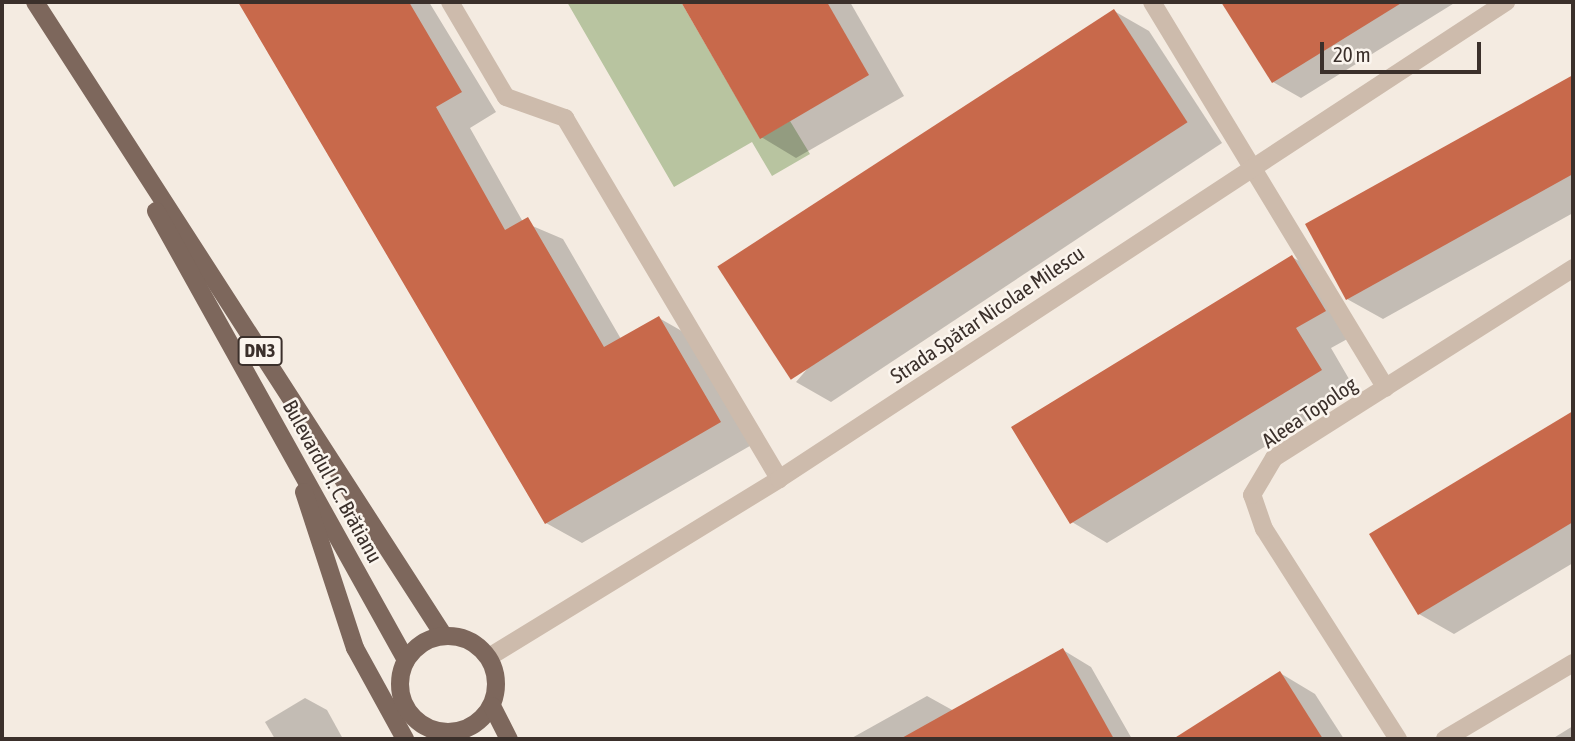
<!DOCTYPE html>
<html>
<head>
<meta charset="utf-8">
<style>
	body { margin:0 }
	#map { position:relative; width:1575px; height:741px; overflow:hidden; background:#f4ebe1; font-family:"Asap Condensed",sans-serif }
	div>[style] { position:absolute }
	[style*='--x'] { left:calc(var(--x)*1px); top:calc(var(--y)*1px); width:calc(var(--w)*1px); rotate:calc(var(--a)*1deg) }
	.green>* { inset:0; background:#b8c4a0 }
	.shadow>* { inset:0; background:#0003 }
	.building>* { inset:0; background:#c8694b; transform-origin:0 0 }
	.service>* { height:18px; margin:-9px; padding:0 9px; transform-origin:9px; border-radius:9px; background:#cdbbac }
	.minor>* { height:18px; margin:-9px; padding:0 9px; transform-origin:9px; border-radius:9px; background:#cdbbac }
	.tertiary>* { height:18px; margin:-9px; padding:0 9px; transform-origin:9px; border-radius:9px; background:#cdbbac }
	.primary>* { height:18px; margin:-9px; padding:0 9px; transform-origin:9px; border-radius:9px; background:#7d675c }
	.primary>.ring { margin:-9px; padding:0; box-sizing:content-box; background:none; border:18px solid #7d675c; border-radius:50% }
	span { translate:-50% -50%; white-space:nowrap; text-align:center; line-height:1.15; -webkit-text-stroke:5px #fbf5ee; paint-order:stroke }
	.shield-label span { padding:2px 5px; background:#fbf5ee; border:2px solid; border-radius:5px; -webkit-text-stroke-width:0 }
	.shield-label { font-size:19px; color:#3b302b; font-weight:700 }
	.street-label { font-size:21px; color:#3b302b }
	.frame { position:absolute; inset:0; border:4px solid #3b302b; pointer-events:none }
	.scale { position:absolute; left:1320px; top:42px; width:161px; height:32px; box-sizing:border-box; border:4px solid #3b302b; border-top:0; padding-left:9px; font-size:21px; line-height:24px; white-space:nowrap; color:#3b302b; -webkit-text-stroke:5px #fbf5ee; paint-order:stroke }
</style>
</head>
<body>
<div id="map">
	<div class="green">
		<div style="clip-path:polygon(567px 2px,681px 2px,760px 138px,790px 121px,810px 154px,772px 176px,752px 142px,674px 187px)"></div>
	</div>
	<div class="shadow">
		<div style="clip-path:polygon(239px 2px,429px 2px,496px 112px,470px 128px,523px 222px,563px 239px,621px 339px,659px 318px,694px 338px,755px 443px,582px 543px,546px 523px)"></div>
		<div style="clip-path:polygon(683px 2px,850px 2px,904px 96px,796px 158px,761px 137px)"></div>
		<div style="clip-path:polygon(1223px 2px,1456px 2px,1301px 98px,1273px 82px)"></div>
		<div style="clip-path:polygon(1114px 11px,1149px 31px,1222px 143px,831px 402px,796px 382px)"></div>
		<div style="clip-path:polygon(1573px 77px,1573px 213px,1383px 319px,1347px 299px,1307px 225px)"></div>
		<div style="clip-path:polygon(1292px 257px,1328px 278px,1360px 332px,1331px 348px,1356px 391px,1107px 543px,1072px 522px)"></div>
		<div style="clip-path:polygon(1573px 413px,1573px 563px,1454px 634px,1419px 614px,1372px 535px)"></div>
		<div style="clip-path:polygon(1063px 650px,1091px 667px,1132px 739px,850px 739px,927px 696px,954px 711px)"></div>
		<div style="clip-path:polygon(1280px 673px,1315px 694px,1344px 739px,1222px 739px,1209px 718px)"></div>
		<div style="clip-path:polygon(305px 698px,327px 710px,343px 739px,275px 739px,265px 722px)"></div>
		<div style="clip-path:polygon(1573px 726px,1573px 739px,1552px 739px)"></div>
	</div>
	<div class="building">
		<div style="clip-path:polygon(238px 2px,409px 2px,462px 92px,436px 107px,505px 230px,528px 217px,604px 347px,659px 316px,721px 422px,545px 524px)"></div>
		<div style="clip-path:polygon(681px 2px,827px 2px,869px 75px,760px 139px)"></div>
		<div style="clip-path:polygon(1221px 2px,1403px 2px,1272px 83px)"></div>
		<div style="left:1114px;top:9px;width:135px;height:473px;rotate:57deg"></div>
		<div style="clip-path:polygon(1573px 75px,1573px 174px,1346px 300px,1305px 224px)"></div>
		<div style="clip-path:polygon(1292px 255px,1326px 311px,1296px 328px,1322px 370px,1070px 524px,1011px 427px)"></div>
		<div style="clip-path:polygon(1573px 411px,1573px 522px,1418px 615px,1369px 534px)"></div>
		<div style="clip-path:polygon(1063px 648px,1114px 739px,900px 739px)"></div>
		<div style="clip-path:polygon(1280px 671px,1323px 739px,1173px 739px)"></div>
	</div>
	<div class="service">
		<div style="--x:1152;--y:2;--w:451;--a:58.8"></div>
	</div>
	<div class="minor">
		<div style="--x:450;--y:2;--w:110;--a:59.5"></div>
		<div style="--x:506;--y:97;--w:63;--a:19.6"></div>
		<div style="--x:565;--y:118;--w:420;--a:59.3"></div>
		<div style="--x:1398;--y:739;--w:249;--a:-122.5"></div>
		<div style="--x:1264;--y:529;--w:36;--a:-109"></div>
		<div style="--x:1252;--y:495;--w:43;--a:-59.3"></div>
		<div style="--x:1274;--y:458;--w:354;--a:-32.4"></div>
		<div style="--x:1445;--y:739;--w:149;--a:-30.7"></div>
	</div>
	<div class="tertiary">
		<div style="--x:489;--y:657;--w:340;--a:-31.5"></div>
		<div style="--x:779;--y:479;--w:870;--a:-33.27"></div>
	</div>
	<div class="primary">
		<div style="--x:35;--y:2;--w:754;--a:57.17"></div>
		<div style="--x:156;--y:211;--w:514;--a:60.89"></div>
		<div style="--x:304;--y:492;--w:164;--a:71.9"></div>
		<div style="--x:355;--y:648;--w:104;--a:61.2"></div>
		<div class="ring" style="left:400px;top:636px;width:78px;height:78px"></div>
		<div style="--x:492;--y:706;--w:37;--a:63"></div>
	</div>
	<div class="shield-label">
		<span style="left:260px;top:351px">DN3</span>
	</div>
	<div class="street-label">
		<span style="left:987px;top:314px;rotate:-34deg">Strada Spătar Nicolae Milescu</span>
		<span style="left:1309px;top:412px;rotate:-34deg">Aleea Topolog</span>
		<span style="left:333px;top:481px;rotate:61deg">Bulevardul I. C. Brătianu</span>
	</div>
	<div class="frame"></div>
	<div class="scale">20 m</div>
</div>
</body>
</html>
